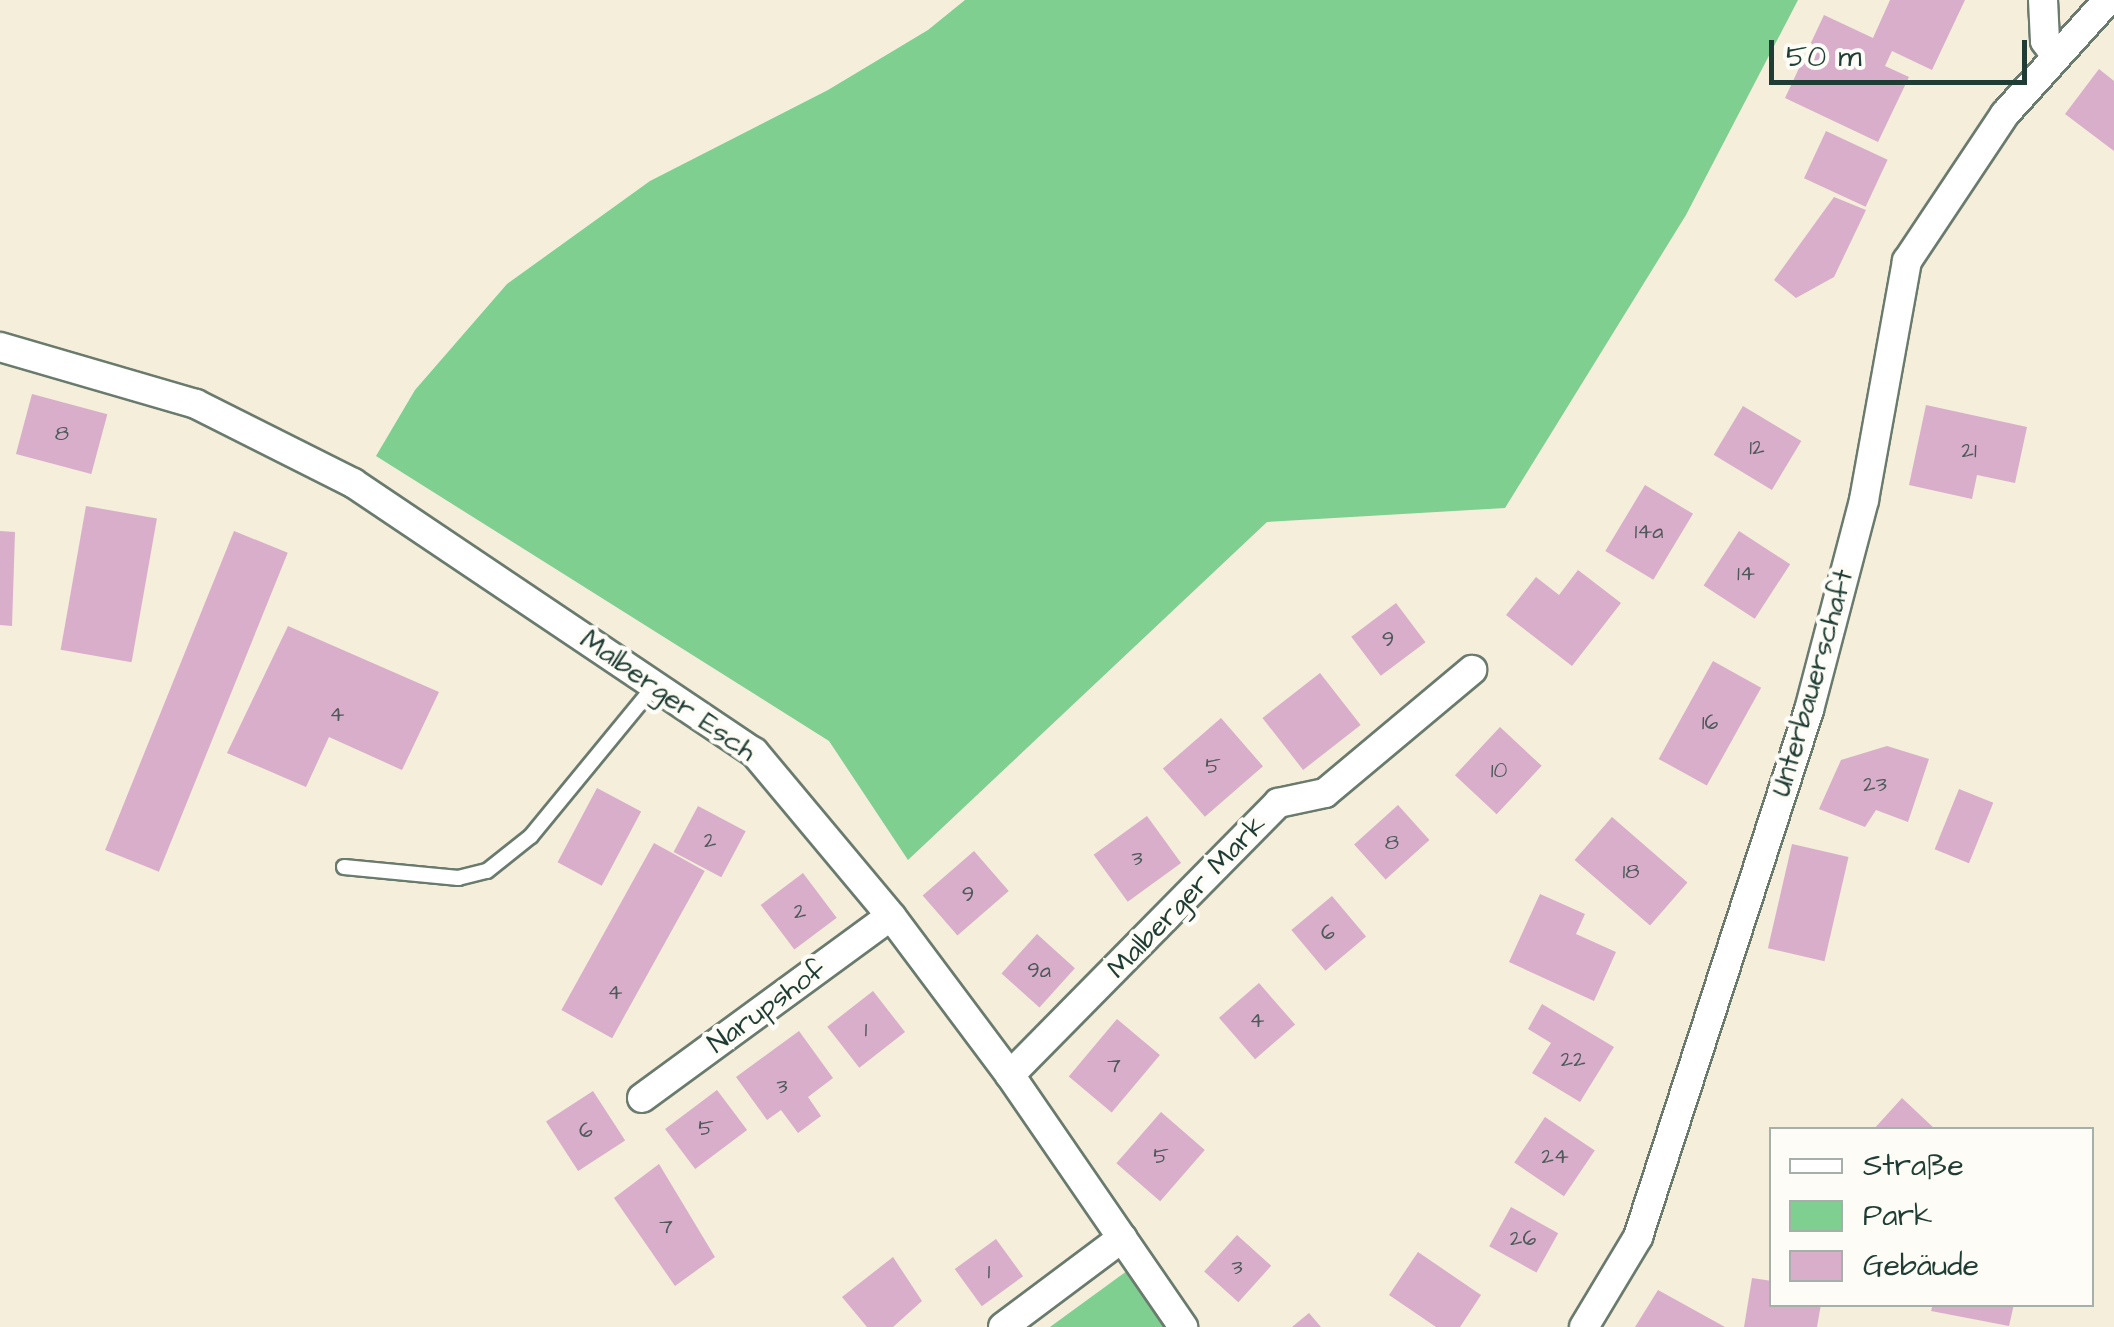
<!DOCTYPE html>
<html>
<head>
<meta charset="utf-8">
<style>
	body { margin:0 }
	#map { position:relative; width:2114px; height:1327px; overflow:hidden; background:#f4eedb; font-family:"Architects Daughter",sans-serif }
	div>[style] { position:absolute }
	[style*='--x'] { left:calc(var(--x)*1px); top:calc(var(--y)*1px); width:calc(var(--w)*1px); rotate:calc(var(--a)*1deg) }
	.green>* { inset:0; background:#7fcf90 }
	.building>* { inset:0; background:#d9aecb; transform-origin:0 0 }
	.roads { filter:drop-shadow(2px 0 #6a7b6e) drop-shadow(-2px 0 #6a7b6e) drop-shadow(0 2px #6a7b6e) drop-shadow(0 -2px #6a7b6e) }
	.service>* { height:14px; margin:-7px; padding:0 7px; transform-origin:7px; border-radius:7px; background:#fff }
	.minor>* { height:28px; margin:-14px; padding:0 14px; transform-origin:14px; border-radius:14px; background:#fff }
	span { translate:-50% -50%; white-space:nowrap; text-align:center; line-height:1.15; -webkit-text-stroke:9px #fdfcf7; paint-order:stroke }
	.number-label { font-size:22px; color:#4e595a }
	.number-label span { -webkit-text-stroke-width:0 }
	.street-label { font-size:28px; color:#1f3d34 }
	.legend { position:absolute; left:1769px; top:1127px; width:325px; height:180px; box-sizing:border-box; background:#fdfcf7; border:2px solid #a4b0a9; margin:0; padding:12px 18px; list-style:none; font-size:30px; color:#1f3d34 }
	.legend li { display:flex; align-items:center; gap:20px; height:50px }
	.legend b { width:50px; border:2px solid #a4b0a9 }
	.scale { position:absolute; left:1769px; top:40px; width:258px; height:45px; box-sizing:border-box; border:5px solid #1f3d34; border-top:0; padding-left:12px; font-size:30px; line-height:35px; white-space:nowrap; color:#1f3d34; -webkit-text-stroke:8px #fdfcf7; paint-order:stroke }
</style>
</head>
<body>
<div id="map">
	<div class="green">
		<div style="clip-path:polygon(965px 0,1798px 0,1686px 215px,1505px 508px,1267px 522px,908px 860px,829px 741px,376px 456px,415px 390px,507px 284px,650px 181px,828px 90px,928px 30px)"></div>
		<div style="clip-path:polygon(1131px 1268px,1168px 1327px,1050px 1327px)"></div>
	</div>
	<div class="building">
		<div style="clip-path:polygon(1890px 0,1965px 0,1932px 70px,1892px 51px,1885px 66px,1909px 77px,1878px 142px,1785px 98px,1824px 15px,1873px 38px)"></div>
		<div style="clip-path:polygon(2099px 69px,2114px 81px,2114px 151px,2065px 114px)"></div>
		<div style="left:1826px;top:131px;width:68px;height:52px;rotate:25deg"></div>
		<div style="clip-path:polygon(1834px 197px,1866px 210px,1834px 277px,1796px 298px,1774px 280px)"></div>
		<div style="left:32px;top:394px;width:78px;height:62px;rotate:15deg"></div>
		<div style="clip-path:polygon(1926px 405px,2027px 427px,2015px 483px,1977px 475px,1972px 499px,1909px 485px)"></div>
		<div style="left:1743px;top:406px;width:68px;height:57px;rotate:31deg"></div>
		<div style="left:1645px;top:485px;width:56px;height:77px;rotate:31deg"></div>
		<div style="left:86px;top:506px;width:72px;height:146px;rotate:10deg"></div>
		<div style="clip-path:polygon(0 531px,15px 532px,12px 626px,0 625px)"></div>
		<div style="left:234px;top:531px;width:58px;height:344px;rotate:22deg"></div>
		<div style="left:1739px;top:531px;width:61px;height:65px;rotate:33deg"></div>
		<div style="clip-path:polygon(1578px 570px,1621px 603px,1572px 666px,1506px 615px,1536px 577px,1559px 595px)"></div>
		<div style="left:1396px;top:603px;width:49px;height:56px;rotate:53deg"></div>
		<div style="clip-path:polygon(288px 626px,439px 692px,402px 770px,329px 737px,306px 787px,227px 753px)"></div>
		<div style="left:1713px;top:661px;width:55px;height:112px;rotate:29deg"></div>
		<div style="left:1320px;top:673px;width:66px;height:73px;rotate:52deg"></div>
		<div style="left:1221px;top:718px;width:64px;height:77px;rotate:49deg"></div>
		<div style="left:1500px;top:727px;width:57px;height:66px;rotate:43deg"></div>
		<div style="clip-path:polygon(1887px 746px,1929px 759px,1908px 822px,1876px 810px,1865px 827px,1819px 809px,1841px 760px)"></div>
		<div style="left:597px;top:788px;width:50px;height:84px;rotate:28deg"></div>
		<div style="left:1959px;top:789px;width:37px;height:65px;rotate:22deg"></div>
		<div style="left:1398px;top:805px;width:47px;height:59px;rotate:48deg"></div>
		<div style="left:698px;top:806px;width:54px;height:52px;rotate:28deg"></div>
		<div style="left:1147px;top:816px;width:58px;height:66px;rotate:54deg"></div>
		<div style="left:1612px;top:817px;width:100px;height:57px;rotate:41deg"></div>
		<div style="left:654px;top:843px;width:58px;height:191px;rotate:29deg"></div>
		<div style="left:1792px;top:844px;width:58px;height:107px;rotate:13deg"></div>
		<div style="left:974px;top:851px;width:53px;height:68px;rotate:49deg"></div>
		<div style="left:803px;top:873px;width:56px;height:53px;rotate:53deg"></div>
		<div style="clip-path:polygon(1540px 894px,1585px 914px,1576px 934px,1616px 952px,1594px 1001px,1509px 962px)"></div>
		<div style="left:1332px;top:896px;width:53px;height:53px;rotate:50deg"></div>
		<div style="left:1037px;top:934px;width:51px;height:53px;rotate:42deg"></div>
		<div style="left:1259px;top:983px;width:55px;height:53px;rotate:49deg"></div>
		<div style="left:873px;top:991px;width:52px;height:58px;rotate:52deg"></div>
		<div style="clip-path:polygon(1542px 1004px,1614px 1047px,1580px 1102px,1532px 1073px,1551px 1043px,1528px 1029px)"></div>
		<div style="left:1117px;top:1019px;width:56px;height:75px;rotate:40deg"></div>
		<div style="clip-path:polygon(799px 1031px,833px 1078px,808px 1097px,821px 1116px,798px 1133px,781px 1110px,767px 1120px,736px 1077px)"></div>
		<div style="left:717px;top:1090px;width:50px;height:65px;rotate:53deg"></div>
		<div style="left:593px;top:1091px;width:59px;height:56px;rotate:57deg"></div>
		<div style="clip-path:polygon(1902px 1098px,1936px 1130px,1873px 1130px)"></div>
		<div style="left:1161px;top:1112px;width:58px;height:68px;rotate:41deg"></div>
		<div style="left:1545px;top:1117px;width:60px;height:55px;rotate:34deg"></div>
		<div style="clip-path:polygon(659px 1164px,715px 1257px,675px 1286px,614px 1198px)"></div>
		<div style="left:1511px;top:1207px;width:54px;height:45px;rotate:29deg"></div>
		<div style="left:1237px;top:1235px;width:46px;height:49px;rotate:42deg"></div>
		<div style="left:996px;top:1239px;width:46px;height:51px;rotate:54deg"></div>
		<div style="clip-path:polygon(1418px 1252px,1481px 1295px,1460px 1327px,1436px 1327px,1389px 1295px)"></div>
		<div style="clip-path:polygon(893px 1257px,922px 1301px,893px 1327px,867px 1327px,842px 1297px)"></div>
		<div style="clip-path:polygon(1752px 1278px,1772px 1281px,1772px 1304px,1821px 1304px,1817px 1327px,1744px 1327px)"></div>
		<div style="clip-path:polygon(1658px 1290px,1725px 1327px,1635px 1327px)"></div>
		<div style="clip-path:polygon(1933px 1304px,2014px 1304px,2009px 1326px,1931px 1311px)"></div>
		<div style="clip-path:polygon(1309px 1313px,1321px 1327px,1292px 1327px)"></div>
	</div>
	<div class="roads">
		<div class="service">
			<div style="--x:344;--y:867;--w:115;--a:5.5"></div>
			<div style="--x:458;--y:878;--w:30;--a:-14"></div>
			<div style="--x:487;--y:871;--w:56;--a:-38.5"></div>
			<div style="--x:531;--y:836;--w:195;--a:-50.6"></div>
		</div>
		<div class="minor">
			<div style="--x:2043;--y:0;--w:41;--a:87.2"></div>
			<div style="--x:2045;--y:41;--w:19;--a:54"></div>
			<div style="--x:0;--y:347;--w:204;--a:16.2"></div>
			<div style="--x:196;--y:404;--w:176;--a:26.7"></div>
			<div style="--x:353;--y:483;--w:483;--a:33.9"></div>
			<div style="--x:754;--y:752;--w:214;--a:50.1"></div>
			<div style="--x:891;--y:916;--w:199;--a:53.2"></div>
			<div style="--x:1010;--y:1075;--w:306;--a:55.5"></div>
			<div style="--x:1010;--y:1075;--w:382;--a:-45.4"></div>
			<div style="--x:1278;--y:803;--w:48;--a:-12"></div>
			<div style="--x:1325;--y:793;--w:192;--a:-39.9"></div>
			<div style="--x:642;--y:1098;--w:308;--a:-36.2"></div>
			<div style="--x:1003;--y:1327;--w:149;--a:-36.8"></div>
			<div style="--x:1584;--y:1327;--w:105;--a:-59"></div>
			<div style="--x:1638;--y:1237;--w:554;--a:-72.02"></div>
			<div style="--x:1809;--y:710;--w:217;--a:-75.3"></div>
			<div style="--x:1864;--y:500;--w:243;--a:-79.8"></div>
			<div style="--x:1907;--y:261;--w:177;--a:-56.3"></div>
			<div style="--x:2005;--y:114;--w:154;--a:-47.9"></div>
		</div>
	</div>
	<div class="number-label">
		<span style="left:62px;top:434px">8</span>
		<span style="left:1757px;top:448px">12</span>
		<span style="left:1969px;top:451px">21</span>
		<span style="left:1649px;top:532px">14a</span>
		<span style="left:1746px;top:574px">14</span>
		<span style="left:1388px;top:640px">9</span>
		<span style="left:337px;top:715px">4</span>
		<span style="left:1710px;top:723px">16</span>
		<span style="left:1213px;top:767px">5</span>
		<span style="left:1499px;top:771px">10</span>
		<span style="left:1875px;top:785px">23</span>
		<span style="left:710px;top:841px">2</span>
		<span style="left:1392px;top:843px">8</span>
		<span style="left:1137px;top:859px">3</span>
		<span style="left:1631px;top:872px">18</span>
		<span style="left:968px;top:895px">9</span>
		<span style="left:800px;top:912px">2</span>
		<span style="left:1328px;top:933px">6</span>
		<span style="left:1039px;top:971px">9a</span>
		<span style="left:615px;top:993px">4</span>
		<span style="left:1257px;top:1021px">4</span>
		<span style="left:866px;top:1030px">1</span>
		<span style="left:1573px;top:1060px">22</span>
		<span style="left:1114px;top:1066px">7</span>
		<span style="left:782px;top:1087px">3</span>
		<span style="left:706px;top:1129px">5</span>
		<span style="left:586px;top:1131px">6</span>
		<span style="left:1161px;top:1157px">5</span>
		<span style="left:1555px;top:1157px">24</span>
		<span style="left:666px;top:1227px">7</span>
		<span style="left:1523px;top:1239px">26</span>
		<span style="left:1237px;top:1268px">3</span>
		<span style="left:989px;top:1272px">1</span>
	</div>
	<div class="street-label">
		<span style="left:1813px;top:683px;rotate:-74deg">Unterbauerschaft</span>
		<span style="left:668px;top:696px;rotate:35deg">Malberger Esch</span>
		<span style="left:1187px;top:897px;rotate:-46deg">Malberger Mark</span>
		<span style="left:767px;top:1007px;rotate:-36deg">Narupshof</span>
	</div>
	<ul class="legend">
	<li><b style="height:12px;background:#fff"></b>Straße</li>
	<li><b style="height:28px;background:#7fcf90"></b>Park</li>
	<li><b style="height:28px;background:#d9aecb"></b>Gebäude</li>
	</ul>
	<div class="scale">50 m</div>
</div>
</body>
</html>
